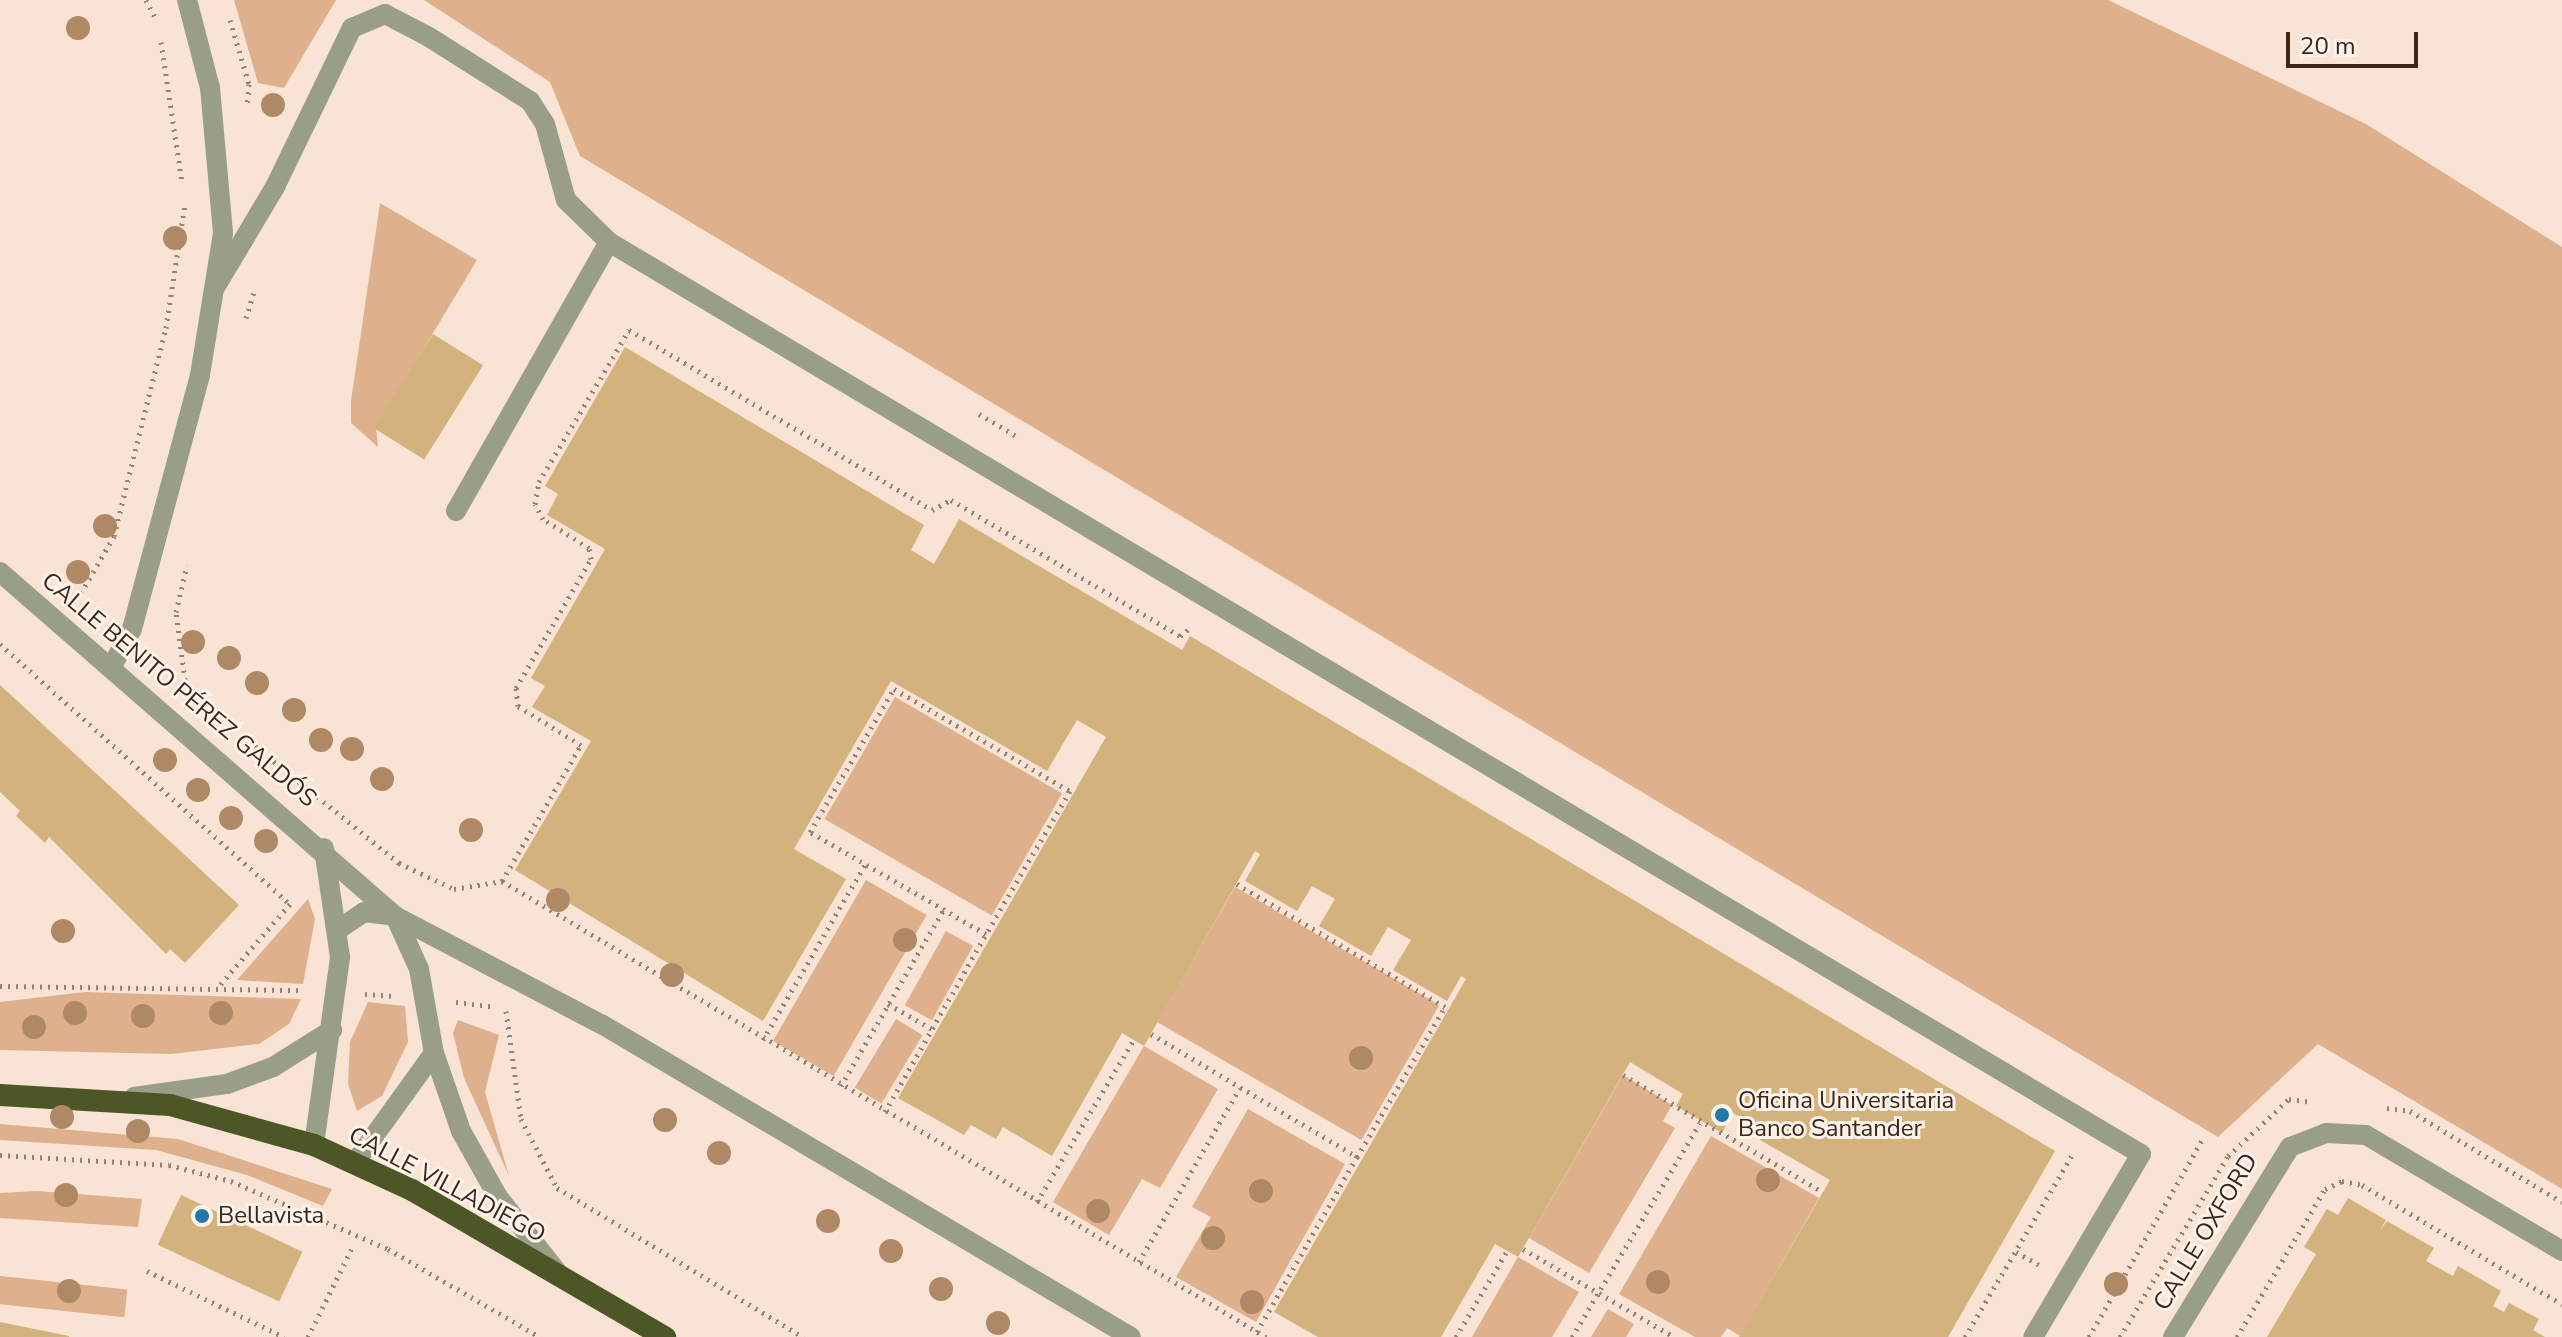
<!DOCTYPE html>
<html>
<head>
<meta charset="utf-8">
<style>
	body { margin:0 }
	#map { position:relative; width:2562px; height:1337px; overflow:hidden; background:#f8e3d4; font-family:"Nunito Sans",sans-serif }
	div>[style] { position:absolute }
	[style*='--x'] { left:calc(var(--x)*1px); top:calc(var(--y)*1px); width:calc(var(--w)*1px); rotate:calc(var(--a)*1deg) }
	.green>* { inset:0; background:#deb08c; transform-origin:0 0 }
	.building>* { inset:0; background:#d3b27e; transform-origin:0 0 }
	.path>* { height:5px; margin-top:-2.5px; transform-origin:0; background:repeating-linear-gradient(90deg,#968273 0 2px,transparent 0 8px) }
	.service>* { height:20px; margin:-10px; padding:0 10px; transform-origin:10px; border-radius:10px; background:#999f87 }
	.minor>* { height:20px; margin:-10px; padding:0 10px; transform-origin:10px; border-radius:10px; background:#999f87 }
	.trunk>* { height:22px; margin:-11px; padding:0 11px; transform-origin:11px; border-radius:11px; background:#4d5726 }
	.trees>* { width:24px; height:24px; margin:-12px; border-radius:50%; background:#af8965 }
	.dots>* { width:22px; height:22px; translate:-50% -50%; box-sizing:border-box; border:4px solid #fef3eb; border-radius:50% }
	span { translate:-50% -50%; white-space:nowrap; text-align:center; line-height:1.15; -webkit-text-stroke:6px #fef3eb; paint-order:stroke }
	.street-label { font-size:24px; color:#3a2617 }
	.poi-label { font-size:24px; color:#3a2617 }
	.left { translate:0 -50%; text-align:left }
	.scale { position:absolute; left:2286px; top:32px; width:132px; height:36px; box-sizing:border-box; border:4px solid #3a2617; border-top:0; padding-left:10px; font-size:24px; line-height:28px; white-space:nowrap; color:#3a2617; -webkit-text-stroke:6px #fef3eb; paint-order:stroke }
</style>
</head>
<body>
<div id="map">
	<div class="green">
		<div style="clip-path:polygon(234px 0,336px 0,284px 88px,258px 83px)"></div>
		<div style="clip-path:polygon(424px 0,2108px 0,2366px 124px,2562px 247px,2562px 1189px,2318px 1044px,2218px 1137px,580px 156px,550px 82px)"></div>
		<div style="clip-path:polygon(380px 203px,477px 260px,376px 428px,378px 447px,351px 423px,351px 401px)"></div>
		<div style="left:895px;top:697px;width:193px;height:141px;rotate:30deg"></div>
		<div style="left:866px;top:880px;width:70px;height:186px;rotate:30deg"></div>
		<div style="left:1235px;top:887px;width:236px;height:156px;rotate:30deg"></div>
		<div style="clip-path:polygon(308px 899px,315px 919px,303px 984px,237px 980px)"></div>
		<div style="left:946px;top:931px;width:31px;height:85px;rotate:29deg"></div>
		<div style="clip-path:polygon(85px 992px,301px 999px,289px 1024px,259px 1044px,171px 1054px,0 1050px,0 1002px)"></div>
		<div style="clip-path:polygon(368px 1002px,405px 1006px,408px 1042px,382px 1096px,357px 1111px,348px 1084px,350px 1042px)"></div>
		<div style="left:896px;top:1019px;width:31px;height:80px;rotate:31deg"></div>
		<div style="clip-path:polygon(458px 1020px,499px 1035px,485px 1092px,509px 1176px,464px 1078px,453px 1033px)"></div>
		<div style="clip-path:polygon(1144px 1046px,1218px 1089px,1160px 1188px,1142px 1179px,1109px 1235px,1053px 1202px)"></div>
		<div style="clip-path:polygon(1623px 1075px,1672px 1105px,1663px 1121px,1675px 1128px,1589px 1273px,1529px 1238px)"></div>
		<div style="clip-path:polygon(1248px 1109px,1345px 1164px,1256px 1322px,1176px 1277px,1211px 1217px,1192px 1207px)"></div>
		<div style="clip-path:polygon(0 1124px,178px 1139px,332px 1189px,323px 1206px,247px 1175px,156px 1150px,0 1140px)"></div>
		<div style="clip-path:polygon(1711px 1136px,1819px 1198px,1740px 1336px,1727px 1328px,1721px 1337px,1695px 1337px,1619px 1294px)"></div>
		<div style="clip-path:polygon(37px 1191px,142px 1199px,138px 1227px,0 1218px,0 1193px)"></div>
		<div style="clip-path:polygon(1518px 1257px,1579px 1292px,1552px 1337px,1472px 1337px)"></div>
		<div style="left:0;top:1276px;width:128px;height:28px;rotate:6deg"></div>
		<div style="clip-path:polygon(1608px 1309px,1634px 1324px,1626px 1337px,1591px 1337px)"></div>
	</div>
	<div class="building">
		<div style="left:433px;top:334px;width:59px;height:111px;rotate:32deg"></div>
		<div style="clip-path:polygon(625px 347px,924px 525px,911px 550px,934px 564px,959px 519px,1182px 650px,1190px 636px,2055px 1151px,1948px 1337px,1739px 1337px,1830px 1180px,1760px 1140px,1765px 1131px,1733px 1113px,1722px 1133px,1676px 1106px,1683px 1094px,1630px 1062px,1518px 1257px,1495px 1244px,1441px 1337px,1318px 1337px,1274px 1312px,1466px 979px,1461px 976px,1447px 1001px,1393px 970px,1411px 940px,1388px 927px,1371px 956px,1319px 926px,1335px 899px,1312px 886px,1297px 911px,1245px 881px,1260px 854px,1255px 851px,1144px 1046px,1122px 1033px,1052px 1156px,1003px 1127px,996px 1139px,971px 1125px,964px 1135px,898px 1098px,1106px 737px,1077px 720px,1047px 771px,891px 681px,794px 849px,846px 879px,763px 1021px,515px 870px,591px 741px,532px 707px,545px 686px,531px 678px,605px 549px,547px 515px,558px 494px,545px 486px)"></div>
		<div style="clip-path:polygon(0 685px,239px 905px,185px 963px,170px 949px,166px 954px,49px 837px,45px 843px,16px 816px,20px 811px,0 792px)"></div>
		<div style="left:181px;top:1195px;width:134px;height:55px;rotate:25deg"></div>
		<div style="clip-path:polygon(2348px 1198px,2386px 1220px,2379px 1232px,2387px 1221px,2434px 1248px,2426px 1261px,2453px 1276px,2458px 1266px,2501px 1291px,2493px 1306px,2504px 1312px,2509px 1303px,2539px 1319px,2533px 1330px,2545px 1337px,2267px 1337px,2316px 1254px,2304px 1247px,2327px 1209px,2338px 1215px)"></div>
		<div style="clip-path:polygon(0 1322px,69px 1336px,69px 1337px,0 1337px)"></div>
	</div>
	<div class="path">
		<div style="--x:146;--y:0;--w:19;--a:62"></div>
		<div style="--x:230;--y:20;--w:67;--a:73.5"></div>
		<div style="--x:249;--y:84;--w:23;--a:95"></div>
		<div style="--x:161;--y:42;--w:142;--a:81.5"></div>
		<div style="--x:246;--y:318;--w:30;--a:-73"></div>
		<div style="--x:979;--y:414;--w:43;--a:30.7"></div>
		<div style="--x:81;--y:593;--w:66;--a:-59.9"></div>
		<div style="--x:114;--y:536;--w:214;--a:-76"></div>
		<div style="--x:166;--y:328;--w:125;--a:-81.3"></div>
		<div style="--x:0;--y:644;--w:389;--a:41.9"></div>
		<div style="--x:290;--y:904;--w:108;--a:130.9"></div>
		<div style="--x:186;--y:688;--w:77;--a:-97.5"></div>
		<div style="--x:176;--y:612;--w:48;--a:-76.8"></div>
		<div style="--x:255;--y:746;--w:186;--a:39.1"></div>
		<div style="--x:399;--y:863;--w:61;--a:25.3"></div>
		<div style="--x:454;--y:889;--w:49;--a:-9.5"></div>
		<div style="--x:502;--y:881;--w:157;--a:-59.8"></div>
		<div style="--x:581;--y:745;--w:74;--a:-148.2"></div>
		<div style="--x:518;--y:706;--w:18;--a:-96"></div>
		<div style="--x:516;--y:688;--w:149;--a:-59.8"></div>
		<div style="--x:591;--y:559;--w:11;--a:-100"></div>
		<div style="--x:589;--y:548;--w:54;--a:-147.8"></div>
		<div style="--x:543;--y:519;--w:17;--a:-118"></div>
		<div style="--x:535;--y:504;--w:22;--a:-80"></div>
		<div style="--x:539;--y:482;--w:177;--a:-59.4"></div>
		<div style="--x:629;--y:330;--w:352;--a:30.7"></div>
		<div style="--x:932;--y:510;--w:21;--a:-28"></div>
		<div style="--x:951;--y:500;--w:266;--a:30.7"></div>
		<div style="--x:1180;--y:636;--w:13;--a:-39"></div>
		<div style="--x:502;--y:881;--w:890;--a:30.83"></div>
		<div style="--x:0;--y:986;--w:303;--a:0.8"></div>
		<div style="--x:365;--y:994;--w:26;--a:4"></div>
		<div style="--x:456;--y:1002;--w:38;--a:7"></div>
		<div style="--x:888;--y:1004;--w:51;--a:29.6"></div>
		<div style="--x:506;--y:1011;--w:109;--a:82.1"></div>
		<div style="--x:521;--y:1119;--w:78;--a:62.4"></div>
		<div style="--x:557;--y:1188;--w:288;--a:31.2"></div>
		<div style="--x:1151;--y:1034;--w:240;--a:30.8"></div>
		<div style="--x:1357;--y:1157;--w:174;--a:-59.6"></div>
		<div style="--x:1445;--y:1007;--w:242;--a:-149.4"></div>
		<div style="--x:763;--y:1040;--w:203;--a:-59.8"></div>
		<div style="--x:1623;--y:1075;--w:232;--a:30.3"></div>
		<div style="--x:841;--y:1086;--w:205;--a:-59.8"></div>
		<div style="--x:2387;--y:1108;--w:23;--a:7"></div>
		<div style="--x:2410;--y:1111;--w:177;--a:30.9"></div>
		<div style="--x:885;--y:1112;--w:205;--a:-60.4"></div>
		<div style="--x:986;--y:934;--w:203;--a:-149.9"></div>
		<div style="--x:810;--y:832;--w:166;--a:-59.6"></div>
		<div style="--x:894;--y:689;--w:203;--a:30.1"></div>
		<div style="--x:1070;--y:791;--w:166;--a:120.4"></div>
		<div style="--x:0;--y:1155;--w:169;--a:3.4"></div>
		<div style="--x:169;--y:1165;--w:64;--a:14.5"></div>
		<div style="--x:231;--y:1181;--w:171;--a:23.4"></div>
		<div style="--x:388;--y:1249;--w:176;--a:30.1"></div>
		<div style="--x:1037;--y:1202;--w:190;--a:-59.2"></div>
		<div style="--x:1523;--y:1249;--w:175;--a:30.2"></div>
		<div style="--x:2016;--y:1252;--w:26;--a:29"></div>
		<div style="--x:1139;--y:1262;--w:201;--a:-59.9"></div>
		<div style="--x:147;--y:1271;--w:152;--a:25.7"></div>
		<div style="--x:1257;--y:1332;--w:202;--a:-60.3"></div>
		<div style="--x:308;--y:1337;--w:99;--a:-63.7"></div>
		<div style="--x:1456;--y:1337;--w:100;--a:-59.3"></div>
		<div style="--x:1572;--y:1337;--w:249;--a:-59.1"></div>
		<div style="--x:1965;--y:1337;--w:215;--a:-59.5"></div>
		<div style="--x:2089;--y:1337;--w:228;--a:-60.1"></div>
		<div style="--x:2120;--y:1337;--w:211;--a:-59.2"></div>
		<div style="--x:2228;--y:1156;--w:83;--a:-43.1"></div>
		<div style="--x:2289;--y:1099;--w:24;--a:7"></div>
		<div style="--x:2237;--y:1337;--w:172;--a:-59.3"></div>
		<div style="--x:2325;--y:1189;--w:19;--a:-25"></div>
		<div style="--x:2342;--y:1181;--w:20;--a:11"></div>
		<div style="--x:2362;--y:1185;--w:233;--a:30.8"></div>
	</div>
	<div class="service">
		<div style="--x:216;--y:286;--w:115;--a:-59.2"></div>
		<div style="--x:275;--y:187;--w:177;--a:-64.2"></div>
		<div style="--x:352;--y:28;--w:36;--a:-23"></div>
		<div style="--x:385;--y:14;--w:50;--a:27.6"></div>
		<div style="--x:429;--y:37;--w:120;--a:32.4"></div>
		<div style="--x:530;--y:101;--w:27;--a:57"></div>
		<div style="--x:545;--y:124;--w:79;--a:74.6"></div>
		<div style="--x:566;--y:200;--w:60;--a:44.3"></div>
		<div style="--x:609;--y:242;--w:1783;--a:30.77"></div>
		<div style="--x:2141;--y:1154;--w:212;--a:120.5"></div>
		<div style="--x:456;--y:511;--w:309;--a:-60.4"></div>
		<div style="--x:395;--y:916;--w:235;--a:27.7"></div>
		<div style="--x:603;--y:1025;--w:613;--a:30.58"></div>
	</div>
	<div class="minor">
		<div style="--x:0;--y:572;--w:524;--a:41.05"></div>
		<div style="--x:395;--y:916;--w:58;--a:65.6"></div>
		<div style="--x:419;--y:969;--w:85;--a:79.9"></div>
		<div style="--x:434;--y:1053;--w:83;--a:70.9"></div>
		<div style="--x:461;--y:1131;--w:76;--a:60.7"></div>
		<div style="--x:498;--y:1197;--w:97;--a:51.7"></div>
		<div style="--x:112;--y:666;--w:42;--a:-61.6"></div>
		<div style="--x:132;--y:629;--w:263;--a:-75"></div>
		<div style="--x:200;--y:375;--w:144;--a:-80.8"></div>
		<div style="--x:223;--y:233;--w:146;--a:-95.1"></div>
		<div style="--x:210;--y:88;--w:91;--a:-104.6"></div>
		<div style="--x:339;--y:929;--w:30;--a:-34"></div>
		<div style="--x:364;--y:912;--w:31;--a:7"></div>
		<div style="--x:134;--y:1097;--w:94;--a:-8"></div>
		<div style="--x:227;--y:1084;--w:49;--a:-20.3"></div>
		<div style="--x:273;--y:1067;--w:70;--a:-32.1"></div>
		<div style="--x:314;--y:1145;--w:190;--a:-82.1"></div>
		<div style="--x:340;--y:957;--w:110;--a:-98.4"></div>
		<div style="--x:356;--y:1161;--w:133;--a:-54.2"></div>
		<div style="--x:2173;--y:1337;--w:223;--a:-58.4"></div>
		<div style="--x:2290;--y:1147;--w:39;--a:-21"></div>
		<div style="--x:2326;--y:1133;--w:40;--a:2.9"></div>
		<div style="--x:2366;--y:1135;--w:228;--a:30.6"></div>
	</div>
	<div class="trunk">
		<div style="--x:0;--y:1095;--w:170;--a:3.4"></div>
		<div style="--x:170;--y:1105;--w:149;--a:15.5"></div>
		<div style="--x:314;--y:1145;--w:108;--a:24.7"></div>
		<div style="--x:412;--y:1190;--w:293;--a:30.2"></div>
	</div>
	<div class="trees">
		<div style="left:78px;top:28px"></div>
		<div style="left:273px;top:105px"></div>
		<div style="left:175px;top:238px"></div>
		<div style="left:105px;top:526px"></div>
		<div style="left:78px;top:572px"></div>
		<div style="left:193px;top:642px"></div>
		<div style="left:229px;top:658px"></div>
		<div style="left:257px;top:683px"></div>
		<div style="left:294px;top:710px"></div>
		<div style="left:321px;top:740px"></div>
		<div style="left:352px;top:749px"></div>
		<div style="left:165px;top:760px"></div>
		<div style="left:382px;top:779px"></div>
		<div style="left:198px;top:790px"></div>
		<div style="left:231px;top:818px"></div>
		<div style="left:471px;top:830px"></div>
		<div style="left:266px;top:841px"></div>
		<div style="left:558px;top:900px"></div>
		<div style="left:63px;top:931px"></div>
		<div style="left:905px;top:940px"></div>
		<div style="left:672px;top:975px"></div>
		<div style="left:75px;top:1013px"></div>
		<div style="left:221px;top:1013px"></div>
		<div style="left:143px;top:1016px"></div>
		<div style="left:34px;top:1027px"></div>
		<div style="left:1361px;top:1058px"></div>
		<div style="left:62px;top:1117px"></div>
		<div style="left:665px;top:1120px"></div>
		<div style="left:138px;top:1131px"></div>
		<div style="left:719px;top:1153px"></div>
		<div style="left:1768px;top:1180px"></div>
		<div style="left:1261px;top:1191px"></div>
		<div style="left:66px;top:1195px"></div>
		<div style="left:1098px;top:1211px"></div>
		<div style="left:828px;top:1221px"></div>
		<div style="left:1213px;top:1238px"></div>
		<div style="left:891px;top:1251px"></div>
		<div style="left:1658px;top:1282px"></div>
		<div style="left:2116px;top:1284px"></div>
		<div style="left:941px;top:1289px"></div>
		<div style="left:69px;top:1291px"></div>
		<div style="left:1252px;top:1302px"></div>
		<div style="left:998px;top:1323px"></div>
	</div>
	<div class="dots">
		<div style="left:1722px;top:1115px;background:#2478a8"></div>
		<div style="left:202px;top:1216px;background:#2478a8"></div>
	</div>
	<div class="street-label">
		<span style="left:179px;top:690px;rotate:40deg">CALLE BENITO PÉREZ GALDÓS</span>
		<span style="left:447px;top:1185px;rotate:28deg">CALLE VILLADIEGO</span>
		<span style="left:2206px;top:1232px;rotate:-59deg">CALLE OXFORD</span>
	</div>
	<div class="poi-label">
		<span class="left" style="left:1738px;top:1115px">Oficina Universitaria<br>Banco Santander</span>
		<span class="left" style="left:218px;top:1216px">Bellavista</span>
	</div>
	<div class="scale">20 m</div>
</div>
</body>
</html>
